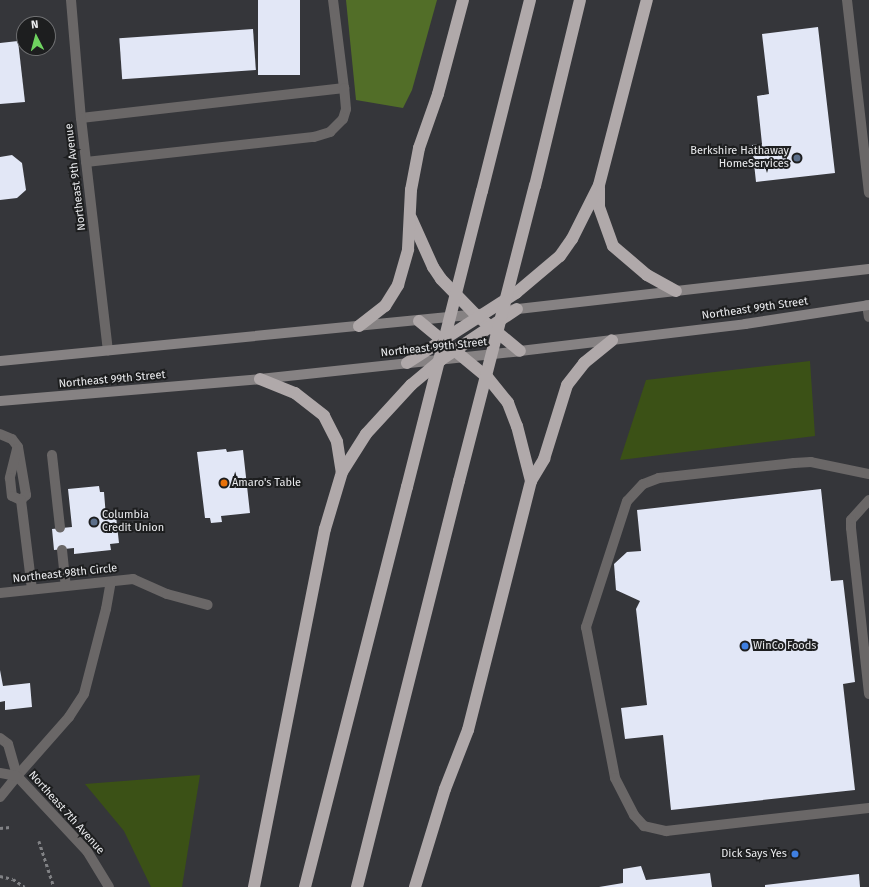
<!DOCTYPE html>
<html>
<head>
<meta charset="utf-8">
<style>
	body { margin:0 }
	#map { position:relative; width:869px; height:887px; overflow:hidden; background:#35363a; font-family:"Fira Sans",sans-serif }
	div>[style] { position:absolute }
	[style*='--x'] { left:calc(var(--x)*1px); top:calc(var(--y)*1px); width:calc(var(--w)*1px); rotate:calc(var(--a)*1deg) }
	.green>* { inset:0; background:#3b5116 }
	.forest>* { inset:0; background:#526e28 }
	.building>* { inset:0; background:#e2e7f6; transform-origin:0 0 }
	.path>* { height:2.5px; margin-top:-1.25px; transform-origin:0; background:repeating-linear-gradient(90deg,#818285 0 3px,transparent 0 6px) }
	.service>* { height:10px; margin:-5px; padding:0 5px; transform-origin:5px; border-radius:5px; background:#6a6767 }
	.minor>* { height:10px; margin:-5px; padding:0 5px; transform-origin:5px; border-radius:5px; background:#6a6767 }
	.tertiary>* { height:10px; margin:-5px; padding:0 5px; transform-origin:5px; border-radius:5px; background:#6a6767 }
	.secondary>* { height:10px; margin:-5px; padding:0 5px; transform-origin:5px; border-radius:5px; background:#868283 }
	.motorway>* { height:12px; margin:-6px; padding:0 6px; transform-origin:6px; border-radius:6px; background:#b0a9aa }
	.motorway-bridge>* { height:12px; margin:-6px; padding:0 6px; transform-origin:6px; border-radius:6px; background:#b0a9aa }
	.dots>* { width:11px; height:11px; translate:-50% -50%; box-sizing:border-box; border:2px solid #1d1e1f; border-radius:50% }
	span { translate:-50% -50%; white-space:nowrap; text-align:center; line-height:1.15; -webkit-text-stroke:4px #1d1e1f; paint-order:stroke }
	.poi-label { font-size:11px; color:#eaebee }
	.right { translate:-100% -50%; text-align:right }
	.left { translate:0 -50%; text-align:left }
	.street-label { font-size:11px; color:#eaebee }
	.north { position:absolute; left:16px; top:16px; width:40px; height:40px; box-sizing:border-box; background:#1d1e1f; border:1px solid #6f7072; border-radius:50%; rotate:354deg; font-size:11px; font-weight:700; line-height:16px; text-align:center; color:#eaebee }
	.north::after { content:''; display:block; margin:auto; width:14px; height:18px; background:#6fd360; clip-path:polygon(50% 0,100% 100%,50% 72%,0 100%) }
</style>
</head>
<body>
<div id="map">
	<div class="green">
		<div style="clip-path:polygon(810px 361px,815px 436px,620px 460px,646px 380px)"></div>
		<div style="clip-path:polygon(200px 775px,182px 887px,151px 887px,124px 831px,85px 784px)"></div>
	</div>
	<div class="forest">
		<div style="clip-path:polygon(346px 0,437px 0,412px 90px,403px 108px,356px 100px)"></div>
	</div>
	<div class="building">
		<div style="left:258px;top:0;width:42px;height:75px"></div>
		<div style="clip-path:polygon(818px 27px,835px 173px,756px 182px,752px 145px,762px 144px,757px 96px,769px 94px,762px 34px)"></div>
		<div style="left:253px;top:29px;width:41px;height:134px;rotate:86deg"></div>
		<div style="clip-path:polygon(18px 41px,25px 102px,0 104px,0 43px)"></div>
		<div style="clip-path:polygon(12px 155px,22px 163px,26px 190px,17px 198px,0 200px,0 157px)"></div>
		<div style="clip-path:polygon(226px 449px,227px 452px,243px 450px,250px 513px,221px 516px,222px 522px,211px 523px,210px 518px,205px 518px,197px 452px)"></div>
		<div style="clip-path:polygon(99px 486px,100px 492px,104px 492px,106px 517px,116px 516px,119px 543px,110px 544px,111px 550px,74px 554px,74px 548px,54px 550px,52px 529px,72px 527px,68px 489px)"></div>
		<div style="clip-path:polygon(821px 489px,831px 581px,843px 580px,855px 682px,843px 684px,855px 790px,671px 810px,663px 735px,625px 739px,621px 708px,647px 705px,636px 609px,640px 601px,616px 590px,614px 564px,627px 552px,641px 551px,637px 510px)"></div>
		<div style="clip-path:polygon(0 670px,3px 686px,30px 683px,32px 707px,5px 710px,5px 701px,0 702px)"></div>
		<div style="clip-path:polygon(641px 866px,646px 880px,710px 873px,712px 887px,599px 887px,623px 883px,623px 869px)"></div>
		<div style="clip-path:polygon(859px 874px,860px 887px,765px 887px,765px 885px)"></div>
	</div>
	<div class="path">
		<div style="--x:0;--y:828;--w:10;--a:-6"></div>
		<div style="--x:39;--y:841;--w:48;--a:71.9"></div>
		<div style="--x:0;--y:876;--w:13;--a:13"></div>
		<div style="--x:13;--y:879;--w:14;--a:34"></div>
	</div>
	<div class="service">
		<div style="--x:847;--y:0;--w:194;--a:83.5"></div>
		<div style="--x:81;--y:118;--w:265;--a:-6.5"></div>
		<div style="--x:344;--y:88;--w:89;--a:-97.1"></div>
		<div style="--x:86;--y:162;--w:229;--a:-6.3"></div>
		<div style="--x:314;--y:137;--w:17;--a:-17"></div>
		<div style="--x:330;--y:132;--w:18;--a:-45"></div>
		<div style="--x:343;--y:119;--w:10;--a:-73"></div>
		<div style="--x:346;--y:109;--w:21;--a:-95"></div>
		<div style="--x:867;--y:305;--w:12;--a:81"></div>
		<div style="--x:0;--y:434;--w:13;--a:23"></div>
		<div style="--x:12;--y:439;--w:10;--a:53"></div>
		<div style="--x:18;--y:447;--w:49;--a:80.5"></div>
		<div style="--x:26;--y:495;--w:7;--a:135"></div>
		<div style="--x:17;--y:449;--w:30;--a:104"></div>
		<div style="--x:10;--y:478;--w:18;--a:84"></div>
		<div style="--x:12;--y:496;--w:10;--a:24"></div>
		<div style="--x:52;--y:455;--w:73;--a:83.7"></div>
		<div style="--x:869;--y:474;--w:59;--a:-168.3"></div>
		<div style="--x:811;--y:462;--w:17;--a:177"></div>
		<div style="--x:794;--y:463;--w:136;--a:173.7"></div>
		<div style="--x:659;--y:478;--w:17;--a:159"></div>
		<div style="--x:643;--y:484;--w:23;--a:133"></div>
		<div style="--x:627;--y:501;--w:133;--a:108"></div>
		<div style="--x:586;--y:627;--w:154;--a:79.1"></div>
		<div style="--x:615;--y:778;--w:42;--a:62.8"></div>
		<div style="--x:634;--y:815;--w:15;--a:48"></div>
		<div style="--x:644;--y:826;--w:23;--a:13"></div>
		<div style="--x:666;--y:831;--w:204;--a:-6.5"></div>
		<div style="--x:21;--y:500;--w:90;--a:83"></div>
		<div style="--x:869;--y:500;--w:27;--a:132"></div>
		<div style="--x:851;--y:520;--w:8;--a:90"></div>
		<div style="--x:851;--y:528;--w:167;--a:83.8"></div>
		<div style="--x:62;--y:550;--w:36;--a:84"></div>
		<div style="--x:133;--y:579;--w:37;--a:24"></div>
		<div style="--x:167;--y:594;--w:42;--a:15"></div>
		<div style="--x:0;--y:797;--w:27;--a:-51"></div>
	</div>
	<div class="minor">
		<div style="--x:71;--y:0;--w:118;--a:85.2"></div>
		<div style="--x:81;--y:118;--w:234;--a:83.4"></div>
		<div style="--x:0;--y:593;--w:134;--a:-6"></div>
		<div style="--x:17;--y:776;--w:79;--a:-48.6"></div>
		<div style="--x:69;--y:717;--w:27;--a:-57"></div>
		<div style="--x:84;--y:694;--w:88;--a:-75.5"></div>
		<div style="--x:106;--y:609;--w:27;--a:-80"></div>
	</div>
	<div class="tertiary">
		<div style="--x:0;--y:738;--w:10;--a:37"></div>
		<div style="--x:8;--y:744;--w:33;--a:74"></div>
		<div style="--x:17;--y:776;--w:103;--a:47"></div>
		<div style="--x:87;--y:851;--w:42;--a:58.6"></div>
		<div style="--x:0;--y:773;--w:17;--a:10"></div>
	</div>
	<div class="secondary">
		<div style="--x:509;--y:310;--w:362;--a:-6.5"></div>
		<div style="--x:0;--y:361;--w:484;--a:-5.6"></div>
		<div style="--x:0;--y:401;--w:261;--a:-4.8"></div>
		<div style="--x:260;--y:379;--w:262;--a:-6.1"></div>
		<div style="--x:520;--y:351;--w:227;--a:-6.8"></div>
		<div style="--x:745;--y:324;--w:125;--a:-8.7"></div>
	</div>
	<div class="motorway">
		<div style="--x:535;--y:186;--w:191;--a:-76.4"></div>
		<div style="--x:599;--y:188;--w:19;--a:90"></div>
		<div style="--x:599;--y:207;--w:41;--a:70.3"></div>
		<div style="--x:613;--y:246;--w:45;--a:40.5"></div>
		<div style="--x:647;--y:275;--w:33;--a:29"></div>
		<div style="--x:482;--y:191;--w:197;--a:-75.9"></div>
		<div style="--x:411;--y:218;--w:54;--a:65.8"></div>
		<div style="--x:433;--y:267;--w:14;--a:56"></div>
		<div style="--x:441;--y:279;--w:49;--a:45.8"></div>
		<div style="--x:475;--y:314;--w:58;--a:39.4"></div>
		<div style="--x:419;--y:321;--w:89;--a:39.6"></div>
		<div style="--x:488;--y:378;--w:32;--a:51"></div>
		<div style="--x:508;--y:403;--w:25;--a:69"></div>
		<div style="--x:517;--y:426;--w:57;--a:75.7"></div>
		<div style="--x:359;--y:326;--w:33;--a:-38"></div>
		<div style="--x:385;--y:306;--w:25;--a:-58"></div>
		<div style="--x:398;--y:285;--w:37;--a:-74"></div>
		<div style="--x:408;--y:249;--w:59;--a:-87.1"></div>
		<div style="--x:411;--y:190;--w:43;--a:-79.2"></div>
		<div style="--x:419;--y:148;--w:57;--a:-70.6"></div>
		<div style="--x:438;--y:94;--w:97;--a:-75.1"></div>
		<div style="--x:407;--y:363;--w:130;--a:-32.7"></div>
		<div style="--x:516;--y:293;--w:57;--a:-40.1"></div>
		<div style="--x:560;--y:256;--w:21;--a:-55"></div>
		<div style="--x:572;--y:239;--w:60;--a:-63.4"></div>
		<div style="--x:599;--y:185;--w:191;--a:-75.5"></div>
		<div style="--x:260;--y:379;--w:38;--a:22"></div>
		<div style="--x:295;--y:393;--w:37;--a:38"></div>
		<div style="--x:324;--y:416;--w:29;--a:63"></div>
		<div style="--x:337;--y:442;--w:30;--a:81"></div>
		<div style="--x:254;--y:887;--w:365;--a:-78.8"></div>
		<div style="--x:325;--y:529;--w:59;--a:-73.4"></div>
		<div style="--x:342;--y:472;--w:45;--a:-57.7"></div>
		<div style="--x:366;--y:434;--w:67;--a:-47.4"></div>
		<div style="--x:411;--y:385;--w:40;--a:-40"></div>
		<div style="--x:442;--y:359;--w:90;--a:-33.7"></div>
		<div style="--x:305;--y:887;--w:413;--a:-75.7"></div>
		<div style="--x:357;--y:887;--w:419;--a:-75.9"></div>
		<div style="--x:415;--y:887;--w:102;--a:-73"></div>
		<div style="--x:445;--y:789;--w:63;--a:-68.7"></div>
		<div style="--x:468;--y:730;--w:257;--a:-75.8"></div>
		<div style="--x:531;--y:481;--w:26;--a:-59"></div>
		<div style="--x:544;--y:459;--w:77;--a:-72.7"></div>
		<div style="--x:567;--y:385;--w:28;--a:-52"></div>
		<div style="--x:584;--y:363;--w:36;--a:-39"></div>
	</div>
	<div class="motorway-bridge">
		<div style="--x:459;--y:481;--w:305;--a:-75.6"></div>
		<div style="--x:407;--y:487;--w:305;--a:-75.8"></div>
	</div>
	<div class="dots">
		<div style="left:797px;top:158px;background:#5c6f8a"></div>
		<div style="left:224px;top:483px;background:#e8710a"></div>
		<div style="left:94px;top:522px;background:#5c6f8a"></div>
		<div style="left:745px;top:646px;background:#3f7fe0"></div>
		<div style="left:795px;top:854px;background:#3f7fe0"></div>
	</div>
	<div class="poi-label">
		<span class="right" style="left:789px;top:158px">Berkshire Hathaway<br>HomeServices</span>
		<span class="left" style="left:232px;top:483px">Amaro's Table</span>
		<span class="left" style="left:102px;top:522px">Columbia<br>Credit Union</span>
		<span class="left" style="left:753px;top:646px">WinCo Foods</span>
		<span class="right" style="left:787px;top:854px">Dick Says Yes</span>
	</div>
	<div class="street-label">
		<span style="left:76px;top:177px;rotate:-97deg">Northeast 9th Avenue</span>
		<span style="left:755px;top:309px;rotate:-8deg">Northeast 99th Street</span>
		<span style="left:434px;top:348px;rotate:-6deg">Northeast 99th Street</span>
		<span style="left:112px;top:380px;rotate:-5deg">Northeast 99th Street</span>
		<span style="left:65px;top:574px;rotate:-6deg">Northeast 98th Circle</span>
		<span style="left:66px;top:813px;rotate:48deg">Northeast 7th Avenue</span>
	</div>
	<div class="north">N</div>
</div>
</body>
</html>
